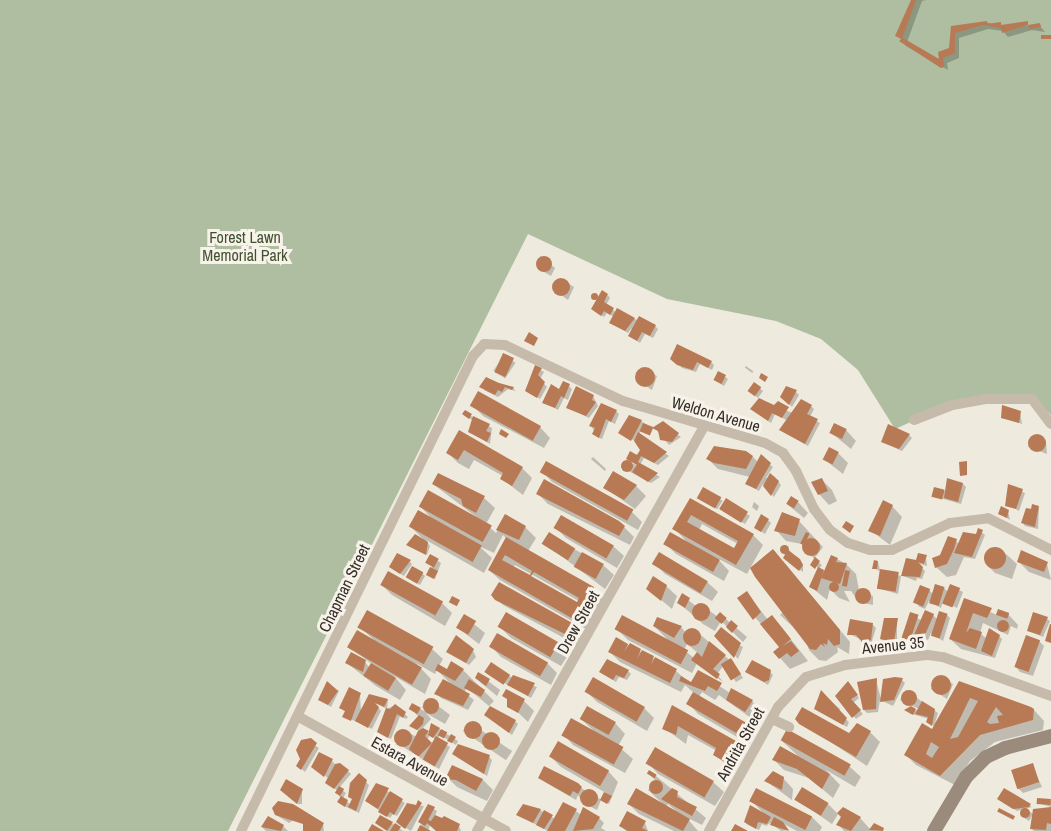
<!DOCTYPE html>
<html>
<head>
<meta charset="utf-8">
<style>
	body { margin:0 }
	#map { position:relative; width:1051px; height:831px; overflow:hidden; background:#efeade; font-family:"Archivo Narrow",sans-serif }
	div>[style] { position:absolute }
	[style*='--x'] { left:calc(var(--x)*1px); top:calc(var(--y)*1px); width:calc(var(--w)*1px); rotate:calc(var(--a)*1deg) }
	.green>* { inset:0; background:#afbda0 }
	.shadow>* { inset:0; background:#0003; transform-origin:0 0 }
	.building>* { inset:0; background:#b87a54; transform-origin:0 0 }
	.round { border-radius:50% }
	.street>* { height:10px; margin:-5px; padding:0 5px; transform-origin:5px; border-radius:5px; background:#c6bbab }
	.secondary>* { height:14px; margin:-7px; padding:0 7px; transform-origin:7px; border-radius:7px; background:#9a8b7d }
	span { translate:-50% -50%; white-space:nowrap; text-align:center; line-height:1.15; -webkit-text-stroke:6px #f8f3ea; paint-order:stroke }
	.park-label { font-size:16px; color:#405030 }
	.street-label { font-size:16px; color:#352f29 }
</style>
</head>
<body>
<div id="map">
	<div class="green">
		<div style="clip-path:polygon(0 0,1051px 0,1051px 415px,1039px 403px,1015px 397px,938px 410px,895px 429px,858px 370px,821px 339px,776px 321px,667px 299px,528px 234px,228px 831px,0 831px)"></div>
	</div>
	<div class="shadow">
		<div style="clip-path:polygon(912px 0,926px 0,922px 1px,907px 42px,935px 61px,951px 49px,952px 28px,986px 22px,1003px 27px,1039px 25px,1045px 32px,1032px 30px,1008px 37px,1003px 31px,988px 29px,959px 38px,959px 58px,947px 63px,948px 70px,906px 46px,897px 35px)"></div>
		<div style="clip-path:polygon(540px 256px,555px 268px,551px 276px,537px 268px)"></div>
		<div style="clip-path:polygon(559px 278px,574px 287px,568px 300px,553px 289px)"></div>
		<div style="clip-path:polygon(608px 295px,610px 298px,606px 305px,617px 313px,655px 326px,658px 329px,653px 338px,645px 334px,640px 343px,630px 336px,632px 328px,628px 333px,611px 323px,614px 317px,607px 313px,604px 317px,596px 312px)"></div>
		<div style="left:504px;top:355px;width:14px;height:19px;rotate:34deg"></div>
		<div style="clip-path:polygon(672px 358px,711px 362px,714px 365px,712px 370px,700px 364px,696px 372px,682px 368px)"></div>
		<div style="left:746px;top:366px;width:9px;height:2px;rotate:36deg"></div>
		<div style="clip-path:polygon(642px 367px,657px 376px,652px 390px,636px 380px)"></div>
		<div style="clip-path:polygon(541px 370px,544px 372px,540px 379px,547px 387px,540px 399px,527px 390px)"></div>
		<div style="clip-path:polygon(725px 377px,728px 379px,724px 386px,714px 380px)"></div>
		<div style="clip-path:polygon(487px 379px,513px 388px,516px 391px,508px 389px,498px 397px,484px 390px)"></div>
		<div style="clip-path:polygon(754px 384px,763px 391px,758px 398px,753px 394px)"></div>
		<div style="clip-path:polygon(569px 386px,572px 389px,568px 400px,564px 398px,558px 410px,544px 402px)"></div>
		<div style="clip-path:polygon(796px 392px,799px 395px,792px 407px,782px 397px)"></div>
		<div style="clip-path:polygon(593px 396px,598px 406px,589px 418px,568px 408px)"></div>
		<div style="clip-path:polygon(472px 405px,540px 427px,550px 438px,544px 448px,483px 416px)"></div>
		<div style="clip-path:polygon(811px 406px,814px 409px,810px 417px,820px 423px,808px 446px,781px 430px,788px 421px,775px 414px,771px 423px,755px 412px,777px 407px,793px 413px)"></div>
		<div style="clip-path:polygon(616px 411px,619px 414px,615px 424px,609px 421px,602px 439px,597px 437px,591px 425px)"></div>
		<div style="clip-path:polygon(1020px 412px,1022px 424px,1003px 417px)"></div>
		<div style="clip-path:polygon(471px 416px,492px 428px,490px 444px,470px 432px,472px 420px,467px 417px)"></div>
		<div style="clip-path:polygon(641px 421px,653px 429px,650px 435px,641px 431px,639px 434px,669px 456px,658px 465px,644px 458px,640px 465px,660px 477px,651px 483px,621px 467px,624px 461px,640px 466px,630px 460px,642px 450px,635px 441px,623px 435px)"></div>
		<div style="clip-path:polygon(663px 423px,681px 437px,669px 445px,655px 428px)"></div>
		<div style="clip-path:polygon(846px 430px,856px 441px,851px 449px,830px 432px)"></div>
		<div style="clip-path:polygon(459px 432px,522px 468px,532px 478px,523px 495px,502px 479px,503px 476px,474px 460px,469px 469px,458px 463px,448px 453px)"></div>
		<div style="clip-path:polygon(909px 435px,912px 438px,902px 451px,882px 442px)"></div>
		<div style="clip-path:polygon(1031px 438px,1046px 442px,1047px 454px,1028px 447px)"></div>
		<div style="clip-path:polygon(714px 448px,753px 457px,758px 462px,761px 457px,773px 467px,766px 478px,774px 476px,781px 485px,774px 497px,763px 484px,759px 491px,750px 486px,750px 477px,718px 469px,708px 459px)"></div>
		<div style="clip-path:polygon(838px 453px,848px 463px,843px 474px,825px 460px)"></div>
		<div style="clip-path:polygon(593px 457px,606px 469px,605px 471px,591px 459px)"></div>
		<div style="clip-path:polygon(542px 471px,632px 512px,642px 522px,638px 530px,552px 482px)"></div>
		<div style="clip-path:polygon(evenodd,439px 475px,484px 498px,495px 508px,486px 524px,496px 533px,506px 516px,525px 527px,536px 538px,528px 551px,592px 588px,585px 606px,595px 590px,604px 599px,586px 629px,500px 580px,489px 570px,507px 539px,503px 535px,494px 553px,479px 546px,492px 558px,484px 573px,426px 540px,430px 546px,427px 555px,411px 547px,423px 539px,411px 527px,433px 520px,421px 507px,479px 519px,433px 484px,439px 475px,515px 565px,579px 601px,577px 604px,513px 568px,515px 565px)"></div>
		<div style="clip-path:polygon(822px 480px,832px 490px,837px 501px,829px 505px,819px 494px)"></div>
		<div style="clip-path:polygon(963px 484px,966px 487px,961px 504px,933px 496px)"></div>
		<div style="clip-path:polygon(636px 486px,646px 496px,635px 509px,605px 488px)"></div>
		<div style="clip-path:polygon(1010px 486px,1025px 493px,1019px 511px,1011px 506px)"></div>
		<div style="left:704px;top:489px;width:22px;height:10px;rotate:32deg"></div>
		<div style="clip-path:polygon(537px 493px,624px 527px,634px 537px,630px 545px,548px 504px)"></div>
		<div style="clip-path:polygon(evenodd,691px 500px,753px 535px,763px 545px,747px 574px,717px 558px,729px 571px,724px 581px,676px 554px,665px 543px,687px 542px,674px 528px,691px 500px,702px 524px,738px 544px,735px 550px,699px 530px,702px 524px)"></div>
		<div style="clip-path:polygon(727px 501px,750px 516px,745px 524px,723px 511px)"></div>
		<div style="clip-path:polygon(754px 502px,759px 506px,757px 511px,752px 507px)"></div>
		<div style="clip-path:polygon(798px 502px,808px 513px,804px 518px,787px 504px)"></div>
		<div style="clip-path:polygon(892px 506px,902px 517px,890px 545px,870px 530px)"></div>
		<div style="clip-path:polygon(1039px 508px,1038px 529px,1025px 526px,1023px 523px,1027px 509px)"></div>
		<div style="clip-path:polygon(1008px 511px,1010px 520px,1000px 514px)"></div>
		<div style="clip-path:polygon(768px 520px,771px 523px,765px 534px,756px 528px)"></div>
		<div style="clip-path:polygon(799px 521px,823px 547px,814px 559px,822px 565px,819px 569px,825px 572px,837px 559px,846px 564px,856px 574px,859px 590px,873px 596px,873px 605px,859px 602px,851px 591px,844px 591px,850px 602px,839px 598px,830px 589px,827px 600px,811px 587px,818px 570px,815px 560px,802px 544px,786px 541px,776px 530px)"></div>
		<div style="clip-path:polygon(556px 528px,613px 546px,624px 556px,617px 568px,566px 538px)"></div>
		<div style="clip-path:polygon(979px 530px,985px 535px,975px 559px,964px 557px,956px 575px,947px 577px,936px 567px,941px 557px,956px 541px,959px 544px,976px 536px)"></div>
		<div style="clip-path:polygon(544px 543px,574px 549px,603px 565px,614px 575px,605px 589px)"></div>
		<div style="clip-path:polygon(785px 546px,803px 564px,803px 572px,788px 561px,781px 549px)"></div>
		<div style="clip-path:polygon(990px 549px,1006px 554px,1017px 564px,1012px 579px,995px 573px,985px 563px)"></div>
		<div style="clip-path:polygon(659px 554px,707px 582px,718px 592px,712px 601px,665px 574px,654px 563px)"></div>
		<div style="clip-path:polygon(431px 556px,441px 563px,435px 579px,428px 575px,432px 566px)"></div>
		<div style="clip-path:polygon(926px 557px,927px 566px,917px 563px,925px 571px,922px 579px,917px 578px,916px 581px,903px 576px,917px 562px)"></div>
		<div style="clip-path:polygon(783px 561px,850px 642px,849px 654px,837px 647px,838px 652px,826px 661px,819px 660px,809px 650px,805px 638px,780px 615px,783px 612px,752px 569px)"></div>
		<div style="clip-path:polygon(410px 562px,412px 564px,404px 576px,394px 570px)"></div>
		<div style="clip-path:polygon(878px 562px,880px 570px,901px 576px,898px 594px,877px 588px,881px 572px,874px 568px)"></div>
		<div style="clip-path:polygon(1019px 562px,1047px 564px,1051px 580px,1029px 572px)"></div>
		<div style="clip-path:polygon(422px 573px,425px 576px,420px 585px,410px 579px)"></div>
		<div style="clip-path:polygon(382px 585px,442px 603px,452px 613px,445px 626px,392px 595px)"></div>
		<div style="clip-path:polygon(666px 586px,677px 596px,672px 609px,648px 589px)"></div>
		<div style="clip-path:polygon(951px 586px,963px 592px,957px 608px,943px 601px,941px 608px,929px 601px,925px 609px,918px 606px,929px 590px,933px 594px,944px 588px,949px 593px)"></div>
		<div style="clip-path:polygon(747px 593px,768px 620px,782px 628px,808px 661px,790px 669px,780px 658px,775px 652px,781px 647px,739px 599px)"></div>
		<div style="clip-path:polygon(493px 595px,573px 626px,583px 636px,577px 645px,503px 605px)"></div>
		<div style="clip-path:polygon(683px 596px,697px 607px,699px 603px,718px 617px,720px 614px,747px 637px,743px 642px,721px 621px,715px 631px,703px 624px,679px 603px)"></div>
		<div style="clip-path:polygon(964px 600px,997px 615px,1008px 614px,1018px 625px,1017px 629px,1011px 626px,1008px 635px,983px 623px,980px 633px,987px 639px,999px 636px,1002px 639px,995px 658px,961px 649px,950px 639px)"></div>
		<div style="clip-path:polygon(368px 612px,432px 649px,443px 659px,439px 666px,448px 671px,462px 669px,494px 701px,489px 706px,467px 688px,464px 692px,474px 700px,468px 710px,441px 698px,436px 693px,451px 684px,437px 670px,435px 674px,416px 663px,431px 679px,425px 694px,394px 676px,406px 690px,400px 700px,376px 686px,347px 663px,363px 660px,370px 668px,372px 664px,350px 648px,374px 640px,361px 628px)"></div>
		<div style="clip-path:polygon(911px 614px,922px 621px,933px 615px,937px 619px,947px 615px,950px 618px,943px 641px,931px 633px,928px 640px,916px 634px,914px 640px,905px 639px,902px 636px)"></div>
		<div style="clip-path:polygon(464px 616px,485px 633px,479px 644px,458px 628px)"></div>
		<div style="clip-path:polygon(897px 619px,897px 644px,884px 642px,881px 639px)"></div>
		<div style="clip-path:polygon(1047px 619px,1050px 621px,1043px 637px,1029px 631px)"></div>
		<div style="clip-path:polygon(873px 625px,876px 628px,871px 644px,849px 634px)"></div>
		<div style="clip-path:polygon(evenodd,654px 626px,681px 627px,687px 634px,690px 629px,702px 636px,733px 663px,743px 678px,736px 682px,724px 665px,717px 674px,723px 682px,697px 663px,692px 673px,628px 640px,617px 629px,672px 644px,654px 626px,687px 644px,698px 653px,694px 658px,684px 650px,687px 644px)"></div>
		<div style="clip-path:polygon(501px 628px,558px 644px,568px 655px,561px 666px,511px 638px)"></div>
		<div style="clip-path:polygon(715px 634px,743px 647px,738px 659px)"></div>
		<div style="clip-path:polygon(457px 637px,471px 646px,476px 657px,469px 665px,451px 654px)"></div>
		<div style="clip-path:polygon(617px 639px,676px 671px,691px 684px,698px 672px,730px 693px,732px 690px,752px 701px,762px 711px,755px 721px,719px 695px,715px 700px,702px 692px,699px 697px,745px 723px,755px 734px,749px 744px,698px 714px,688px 703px,694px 693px,685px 685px,681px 692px,620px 662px,610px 652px)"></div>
		<div style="clip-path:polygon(1039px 641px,1044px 646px,1033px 676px,1020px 672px,1016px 667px)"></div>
		<div style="clip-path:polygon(491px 646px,547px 663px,557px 673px,551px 685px,501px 657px)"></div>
		<div style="clip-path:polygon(628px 671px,631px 674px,627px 680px,619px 677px,616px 682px,601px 672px)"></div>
		<div style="clip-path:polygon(770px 672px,773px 675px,768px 685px,750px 674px)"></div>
		<div style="clip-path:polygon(480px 675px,500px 690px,497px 696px,480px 682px)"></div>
		<div style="clip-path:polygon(490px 675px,509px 676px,537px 687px,531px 698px)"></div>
		<div style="clip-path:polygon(938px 676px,953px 684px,947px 699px,931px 689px)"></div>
		<div style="clip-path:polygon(876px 680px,881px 699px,902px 680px,905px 683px,893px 706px,880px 700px,878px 712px,867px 713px,864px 710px)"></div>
		<div style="clip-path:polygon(328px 683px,339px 691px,331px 707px,320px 700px)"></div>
		<div style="clip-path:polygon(959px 683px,1034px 710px,1044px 721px,1043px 730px,995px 742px,970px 761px,955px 785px,916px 765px,906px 755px,934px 727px,929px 719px,909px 713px,919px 709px,900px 700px,906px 690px,938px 713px,935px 723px)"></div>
		<div style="clip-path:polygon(851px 686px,859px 698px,853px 703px,863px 714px,856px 719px,837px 696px)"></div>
		<div style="clip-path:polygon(587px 692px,644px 708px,654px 718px,647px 731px,597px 702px)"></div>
		<div style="clip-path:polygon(822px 693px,840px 709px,838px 713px,849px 722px,847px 727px,819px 711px)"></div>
		<div style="clip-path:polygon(360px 695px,361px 712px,370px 696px,388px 700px,387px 709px,395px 705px,408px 717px,406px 719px,400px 716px,391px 739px,382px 734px,387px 709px,374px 702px,381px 711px,372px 729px,344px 716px,346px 712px,341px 708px)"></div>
		<div style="clip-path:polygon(evenodd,429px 699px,450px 715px,445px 724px,426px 713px,431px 719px,422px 729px,430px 734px,439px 729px,458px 741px,456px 745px,440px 735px,437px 739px,450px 747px,439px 769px,425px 760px,429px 752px,422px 759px,394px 741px,401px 729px,417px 737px,419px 731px,411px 726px,419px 717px,411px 709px,413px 705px,426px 712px,422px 707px,429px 699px,430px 735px,436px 740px,433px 746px,427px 740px,430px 735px)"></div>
		<div style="clip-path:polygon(524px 701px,534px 711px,528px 722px,508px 703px)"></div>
		<div style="clip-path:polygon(673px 707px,735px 742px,745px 753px,735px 771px,715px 755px,717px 751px,688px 735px,686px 744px,664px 728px)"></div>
		<div style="clip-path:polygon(581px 719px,615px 723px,625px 734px,618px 746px,633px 759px,625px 773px,573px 745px,563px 734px,596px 733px)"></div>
		<div style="clip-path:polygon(796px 719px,849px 735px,870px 732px,880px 742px,867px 766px)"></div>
		<div style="clip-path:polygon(493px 720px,515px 721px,518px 724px,512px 735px)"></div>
		<div style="left:469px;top:722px;width:52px;height:11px;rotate:34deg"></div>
		<div style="clip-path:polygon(788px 731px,850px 767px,861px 777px,855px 787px,826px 770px,840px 785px,833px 798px,809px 778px,784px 770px,774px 760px,798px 756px,782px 741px)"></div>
		<div style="clip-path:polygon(307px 740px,319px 748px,305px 772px,298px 766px)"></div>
		<div style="clip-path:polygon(457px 757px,489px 757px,492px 760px,487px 776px)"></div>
		<div style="clip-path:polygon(551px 757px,608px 771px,618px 782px,609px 804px,601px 800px,597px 810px,583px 803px,578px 795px,576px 800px,545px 782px,540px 777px,581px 788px,602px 800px,606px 793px,561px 767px)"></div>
		<div style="clip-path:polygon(332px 761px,335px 764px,328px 778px,316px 769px)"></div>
		<div style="clip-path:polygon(648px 763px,713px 782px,724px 792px,715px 806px,658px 774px)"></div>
		<div style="clip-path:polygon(1032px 765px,1042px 787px,1023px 793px,1018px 788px)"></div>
		<div style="clip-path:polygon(453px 767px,483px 780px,493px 790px,487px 801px,457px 787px,447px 777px)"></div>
		<div style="clip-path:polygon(348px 771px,351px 774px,339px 788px,346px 793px,343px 798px,351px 805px,359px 775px,369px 785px,359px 813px,342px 805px,338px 791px,327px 783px)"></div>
		<div style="clip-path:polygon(evenodd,649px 774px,656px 776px,706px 818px,702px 825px,686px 817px,698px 831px,674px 831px,639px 814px,629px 804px,663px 804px,648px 790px,656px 781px,649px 774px,668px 804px,676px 811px,666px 807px,668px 804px)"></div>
		<div style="clip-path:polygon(783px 778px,793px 789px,792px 800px,766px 781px)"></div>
		<div style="clip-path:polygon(282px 790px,302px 790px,302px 804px,298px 804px)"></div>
		<div style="clip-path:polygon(757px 790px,812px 817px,822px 827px,820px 831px,797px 831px,784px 824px,789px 830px,781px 831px,770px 823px,766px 826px,762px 824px,759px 830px,748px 825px,745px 822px,763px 813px,751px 800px)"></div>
		<div style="clip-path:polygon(387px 791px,405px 803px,397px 816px,393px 814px,390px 818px,370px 804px)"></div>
		<div style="clip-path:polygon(797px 800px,828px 804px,838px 814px,832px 824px)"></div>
		<div style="clip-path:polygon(1051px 801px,1051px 807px,1038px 803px)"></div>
		<div style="clip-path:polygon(1002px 802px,1030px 806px,1032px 807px,1017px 811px)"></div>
		<div style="clip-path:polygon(283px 803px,323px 824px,324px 831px,304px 831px,305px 824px,295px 819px,289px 823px,276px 815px,276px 804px)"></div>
		<div style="clip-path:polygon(408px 804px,424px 806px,411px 831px,401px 825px)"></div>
		<div style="clip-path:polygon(429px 806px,437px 811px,435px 816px,459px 826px,461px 831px,440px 831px,430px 825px,428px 831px,419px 831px)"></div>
		<div style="clip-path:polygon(844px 809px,860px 818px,871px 830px,885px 831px,844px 831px,838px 824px)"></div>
		<div style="clip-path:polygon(1026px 809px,1033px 814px,1029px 821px,1020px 815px)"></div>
		<div style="clip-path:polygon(540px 810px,555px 819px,576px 811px,581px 815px,599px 818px,604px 823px,601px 828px,606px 831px,548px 831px,518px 815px)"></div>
		<div style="clip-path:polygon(1051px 811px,1051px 831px,1034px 831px,1032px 829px)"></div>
		<div style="clip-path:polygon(377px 823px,392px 823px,403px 831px,388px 831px)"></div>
		<div style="clip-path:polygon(645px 823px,648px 831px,626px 831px,621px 826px)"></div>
		<div style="clip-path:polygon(283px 826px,288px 831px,266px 831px,262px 827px)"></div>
	</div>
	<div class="building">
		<div style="clip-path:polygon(911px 0,916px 0,902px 39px,895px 36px)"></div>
		<div style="clip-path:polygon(987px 21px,987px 24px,1001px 22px,1001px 25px,1028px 21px,1028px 25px,1040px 23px,1041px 27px,1029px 29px,1028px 25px,1002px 33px,1001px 28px,983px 25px,955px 33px,955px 53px,943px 58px,944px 67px,941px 68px,899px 41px,903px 38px,939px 59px,938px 52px,949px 48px,951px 26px)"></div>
		<div style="left:1051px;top:35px;width:4px;height:10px;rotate:90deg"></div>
		<div class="round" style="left:536px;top:256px;width:16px;height:16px"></div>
		<div class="round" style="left:552px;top:278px;width:18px;height:18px"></div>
		<div style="clip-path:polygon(602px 290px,608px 294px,604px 302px,614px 308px,610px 315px,604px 311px,601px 316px,591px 309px)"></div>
		<div class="round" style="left:590.5px;top:292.5px;width:7px;height:7px"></div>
		<div style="clip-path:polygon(617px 308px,635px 318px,625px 331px,609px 323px)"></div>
		<div style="clip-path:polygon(639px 316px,656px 325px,650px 336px,642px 332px,637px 341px,628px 336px)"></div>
		<div style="clip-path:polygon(529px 332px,538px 338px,534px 346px,524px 341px)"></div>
		<div style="clip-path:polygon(677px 344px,712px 361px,708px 368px,697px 362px,693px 370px,677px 365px,670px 359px)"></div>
		<div style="left:503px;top:353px;width:12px;height:21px;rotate:24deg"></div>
		<div style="clip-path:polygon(535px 365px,542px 368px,538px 375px,545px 382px,537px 398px,525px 391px)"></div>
		<div class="round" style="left:635px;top:367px;width:20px;height:20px"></div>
		<div style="left:718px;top:371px;width:9px;height:10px;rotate:27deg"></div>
		<div style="clip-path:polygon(761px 373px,768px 377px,765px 382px,759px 378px)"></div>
		<div style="clip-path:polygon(486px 377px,499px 383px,514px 387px,512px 390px,505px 387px,502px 392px,498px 390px,495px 395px,479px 387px)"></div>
		<div style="clip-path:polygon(563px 381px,570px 384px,564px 398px,561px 396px,555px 408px,542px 403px,551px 384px,559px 389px)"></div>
		<div style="left:754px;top:382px;width:9px;height:11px;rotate:36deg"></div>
		<div style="clip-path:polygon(576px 386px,594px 395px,592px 400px,596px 402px,586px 416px,566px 408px)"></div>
		<div style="clip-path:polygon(786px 386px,797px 390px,789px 405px,780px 397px)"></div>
		<div style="left:478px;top:391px;width:72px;height:17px;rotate:29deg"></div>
		<div style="clip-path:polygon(759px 398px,774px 405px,778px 401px,789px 407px,782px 418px,772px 413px,768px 421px,750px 409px)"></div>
		<div style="clip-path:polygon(801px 399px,812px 405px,807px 414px,818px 419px,805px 444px,779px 430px)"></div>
		<div style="clip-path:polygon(601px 403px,617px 410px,611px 422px,606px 419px,599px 438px,592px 434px,595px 428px,589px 426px)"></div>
		<div style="clip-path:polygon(1002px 405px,1021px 411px,1019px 423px,1001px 418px)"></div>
		<div style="clip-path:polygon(465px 410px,472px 414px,469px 419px,462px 414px)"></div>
		<div style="clip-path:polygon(629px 415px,642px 420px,631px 441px,618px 433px)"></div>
		<div style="clip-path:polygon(473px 416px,490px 424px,486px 431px,491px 433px,487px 442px,468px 432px)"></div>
		<div style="clip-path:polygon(663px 421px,679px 433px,672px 442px,660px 440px,658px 431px,652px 428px)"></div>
		<div style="left:643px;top:423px;width:11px;height:9px;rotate:22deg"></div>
		<div style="left:834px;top:423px;width:14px;height:11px;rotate:25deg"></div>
		<div style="clip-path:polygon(888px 424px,910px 434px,899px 449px,881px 442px)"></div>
		<div style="clip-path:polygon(501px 429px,509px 434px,506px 438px,499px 434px)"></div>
		<div style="clip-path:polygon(459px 430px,523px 467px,512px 486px,500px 479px,503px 473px,464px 450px,458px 460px,446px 453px)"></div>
		<div style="clip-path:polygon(638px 432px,667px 452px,654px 463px,641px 456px,638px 462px,658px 473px,648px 482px,632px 472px,637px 465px,626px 459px,630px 451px,637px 455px,640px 450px,634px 441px)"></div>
		<div class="round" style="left:1028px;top:434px;width:18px;height:18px"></div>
		<div style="clip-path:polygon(714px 446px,746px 451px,753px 456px,746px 469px,714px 463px,706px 459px)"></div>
		<div style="left:829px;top:447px;width:11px;height:14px;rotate:27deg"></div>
		<div style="clip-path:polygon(761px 454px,771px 463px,756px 489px,745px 484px)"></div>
		<div class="round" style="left:621px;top:460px;width:12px;height:12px"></div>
		<div style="left:546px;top:461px;width:100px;height:13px;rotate:29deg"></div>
		<div style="clip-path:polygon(967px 461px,967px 475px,960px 476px,959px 462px)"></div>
		<div style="clip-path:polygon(613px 471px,637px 485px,624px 500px,603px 488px)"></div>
		<div style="clip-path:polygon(438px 473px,485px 496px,476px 513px,463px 506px,461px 499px,432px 484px)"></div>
		<div style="clip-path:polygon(770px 473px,779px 481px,771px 496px,763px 486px)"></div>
		<div style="clip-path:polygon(822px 478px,828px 491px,818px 495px,811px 482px)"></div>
		<div style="clip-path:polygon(947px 478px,963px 483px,958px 502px,944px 498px)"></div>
		<div style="clip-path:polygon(544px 479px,619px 521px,625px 526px,619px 536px,536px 494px)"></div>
		<div style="clip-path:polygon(1008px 484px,1023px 489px,1016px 509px,1005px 506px)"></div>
		<div style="left:703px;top:487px;width:21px;height:13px;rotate:29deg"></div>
		<div style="left:934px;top:487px;width:11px;height:10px;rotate:15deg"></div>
		<div style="left:428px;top:490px;width:73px;height:19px;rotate:29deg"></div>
		<div style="left:791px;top:496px;width:9px;height:9px;rotate:32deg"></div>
		<div style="clip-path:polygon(evenodd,690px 498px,754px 534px,736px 565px,672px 529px,690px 498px,691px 515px,738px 541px,734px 548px,687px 522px,691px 515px)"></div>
		<div style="left:726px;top:498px;width:26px;height:13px;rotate:32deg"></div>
		<div style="clip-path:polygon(883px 500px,893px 505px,880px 536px,868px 531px)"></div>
		<div style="clip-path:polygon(1032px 504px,1039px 506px,1035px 527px,1021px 523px,1026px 508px,1031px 509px)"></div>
		<div style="clip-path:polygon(1001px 506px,1009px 510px,1007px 518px,998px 514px)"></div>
		<div style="left:418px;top:510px;width:73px;height:19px;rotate:29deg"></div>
		<div style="clip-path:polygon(782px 512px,800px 519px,795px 536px,774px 531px)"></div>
		<div style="clip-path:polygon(505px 514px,526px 526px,519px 540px,496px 530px)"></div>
		<div style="clip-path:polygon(761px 514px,769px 519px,761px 532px,754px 528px)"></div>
		<div style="left:561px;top:515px;width:61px;height:15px;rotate:30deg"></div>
		<div style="clip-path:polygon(846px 521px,854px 526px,850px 533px,842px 527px)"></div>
		<div style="clip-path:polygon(978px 528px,983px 530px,972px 557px,954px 553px,963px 532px,976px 534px)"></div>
		<div style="left:549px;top:532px;width:31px;height:14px;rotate:32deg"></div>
		<div style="left:670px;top:532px;width:57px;height:14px;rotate:29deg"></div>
		<div style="left:806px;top:532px;width:4px;height:13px;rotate:27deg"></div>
		<div style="clip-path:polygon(415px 534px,428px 542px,426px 555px,406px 545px)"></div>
		<div style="clip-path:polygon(948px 536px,957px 539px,954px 549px,947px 564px,935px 568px,932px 558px,940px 555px)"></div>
		<div style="clip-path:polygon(evenodd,506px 537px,594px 587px,575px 620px,488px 570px,506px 537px,505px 555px,532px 571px,530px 575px,502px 560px,505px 555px,506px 537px,534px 572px,579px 598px,577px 602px,531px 576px,534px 572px)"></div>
		<div class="round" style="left:802px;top:538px;width:18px;height:18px"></div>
		<div class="round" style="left:779.5px;top:544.5px;width:9px;height:9px"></div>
		<div class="round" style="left:984px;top:547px;width:22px;height:22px"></div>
		<div style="clip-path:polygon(773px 549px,840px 630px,840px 644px,834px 646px,828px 639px,827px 645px,823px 643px,825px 647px,821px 644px,816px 650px,810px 649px,755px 577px,750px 568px)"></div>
		<div style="clip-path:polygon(788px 550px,800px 559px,803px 565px,799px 571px,783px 558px)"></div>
		<div style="clip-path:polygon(1021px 550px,1048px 562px,1044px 572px,1017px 562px)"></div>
		<div style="left:582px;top:552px;width:25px;height:17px;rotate:29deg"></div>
		<div style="left:659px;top:552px;width:57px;height:14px;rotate:31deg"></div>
		<div style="clip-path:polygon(397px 553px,411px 560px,400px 574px,389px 567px)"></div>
		<div style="clip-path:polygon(918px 553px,927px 555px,924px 564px,918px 562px,923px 567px,920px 577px,901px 576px,906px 558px,916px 560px)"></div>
		<div style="left:430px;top:554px;width:10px;height:10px;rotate:29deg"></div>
		<div style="clip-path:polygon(831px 555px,838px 558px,836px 562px,847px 563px,840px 584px,821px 578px)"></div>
		<div style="clip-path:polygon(815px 557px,820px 561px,815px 569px,810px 565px)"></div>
		<div style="clip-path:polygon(874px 560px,878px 561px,877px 569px,872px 569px)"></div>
		<div style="left:412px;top:566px;width:13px;height:13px;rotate:29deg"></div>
		<div style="left:430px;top:567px;width:9px;height:9px;rotate:27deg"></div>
		<div style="clip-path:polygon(818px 567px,824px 570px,817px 591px,809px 587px)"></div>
		<div style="left:880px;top:569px;width:19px;height:20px;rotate:9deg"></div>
		<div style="left:845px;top:570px;width:5px;height:16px;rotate:11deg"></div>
		<div style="left:388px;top:571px;width:63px;height:16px;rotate:29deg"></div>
		<div style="clip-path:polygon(653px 576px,667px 585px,661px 601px,646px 589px)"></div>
		<div class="round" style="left:829px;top:582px;width:10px;height:10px"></div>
		<div style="clip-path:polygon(499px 582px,574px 624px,567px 635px,495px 600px,491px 595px)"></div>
		<div style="left:935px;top:584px;width:10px;height:20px;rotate:17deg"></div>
		<div style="left:950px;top:584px;width:11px;height:21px;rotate:22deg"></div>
		<div style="left:920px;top:585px;width:11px;height:19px;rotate:22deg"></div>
		<div class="round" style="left:855px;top:588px;width:16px;height:16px"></div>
		<div style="clip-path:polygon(747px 591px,761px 612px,753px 620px,737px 598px)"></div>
		<div style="clip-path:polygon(682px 593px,690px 598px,685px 608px,677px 603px)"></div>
		<div style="left:452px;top:596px;width:9px;height:7px;rotate:27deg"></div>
		<div style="clip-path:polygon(964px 598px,992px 608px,987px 618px,973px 613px,966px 633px,970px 628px,982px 632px,976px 649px,949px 639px)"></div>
		<div class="round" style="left:692px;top:603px;width:18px;height:18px"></div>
		<div style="left:998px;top:609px;width:12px;height:6px;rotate:20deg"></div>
		<div style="left:367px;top:610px;width:76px;height:20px;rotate:29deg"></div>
		<div style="left:925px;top:610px;width:10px;height:27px;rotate:24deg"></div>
		<div style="left:939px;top:611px;width:9px;height:26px;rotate:18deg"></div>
		<div style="left:506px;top:612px;width:61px;height:17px;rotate:30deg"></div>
		<div style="left:720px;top:612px;width:9px;height:8px;rotate:41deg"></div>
		<div style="left:910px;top:612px;width:9px;height:27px;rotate:18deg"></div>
		<div style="clip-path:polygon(1033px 612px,1048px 617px,1040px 635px,1027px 631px)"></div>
		<div style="left:464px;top:614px;width:14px;height:16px;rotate:30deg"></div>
		<div style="left:622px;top:615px;width:75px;height:16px;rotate:28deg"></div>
		<div style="clip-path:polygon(772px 615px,791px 639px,783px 646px,791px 641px,799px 651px,791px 657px,787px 653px,779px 659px,773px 652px,779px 647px,760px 624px)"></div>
		<div style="clip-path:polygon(657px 617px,682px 626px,674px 638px,653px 626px)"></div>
		<div style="clip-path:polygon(884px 618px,898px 618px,894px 642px,880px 639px)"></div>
		<div style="clip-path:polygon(850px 619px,873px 623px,871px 640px,862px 642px,856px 635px,847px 635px)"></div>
		<div style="clip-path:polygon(731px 620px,738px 626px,732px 633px,726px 627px)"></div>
		<div class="round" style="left:997px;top:620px;width:12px;height:12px"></div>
		<div style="clip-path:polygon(1050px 624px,1051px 624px,1051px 643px,1045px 641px)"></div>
		<div style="clip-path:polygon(721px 627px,741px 643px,734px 658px,714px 636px)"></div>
		<div style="clip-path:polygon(989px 628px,1000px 635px,992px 656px,981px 651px)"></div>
		<div class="round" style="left:683px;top:628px;width:18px;height:18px"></div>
		<div style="left:357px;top:630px;width:75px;height:20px;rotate:30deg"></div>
		<div style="left:497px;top:633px;width:59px;height:16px;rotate:30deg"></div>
		<div style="clip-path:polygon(456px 635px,474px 649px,466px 663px,446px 652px)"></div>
		<div style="left:1026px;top:635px;width:15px;height:34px;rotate:20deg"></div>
		<div style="clip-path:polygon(616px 637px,628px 644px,624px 652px,630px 643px,641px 649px,637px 659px,642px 650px,654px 656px,651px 665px,655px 657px,677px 669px,670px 683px,608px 652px)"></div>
		<div style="clip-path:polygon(709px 641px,726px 655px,713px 669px,720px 674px,717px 679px,691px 660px,697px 652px,702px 657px)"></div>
		<div style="clip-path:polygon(351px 652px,366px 660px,363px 672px,345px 663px)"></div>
		<div style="left:731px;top:658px;width:19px;height:12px;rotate:58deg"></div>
		<div style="clip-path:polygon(607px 659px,629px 670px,624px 678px,616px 675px,613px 680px,599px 672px)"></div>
		<div style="clip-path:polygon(752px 660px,771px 670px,769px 680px,764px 682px,745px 672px)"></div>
		<div style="clip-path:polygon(451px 661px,464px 669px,455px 681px,435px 670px,438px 664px,447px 669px)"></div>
		<div style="left:491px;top:662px;width:23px;height:12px;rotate:34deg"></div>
		<div style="left:371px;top:663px;width:29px;height:15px;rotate:31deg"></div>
		<div style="clip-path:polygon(698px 670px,722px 683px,717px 691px,708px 686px,705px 691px,679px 681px,681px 676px,691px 682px)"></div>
		<div style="clip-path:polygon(478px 672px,490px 679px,486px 686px,475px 678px)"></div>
		<div style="clip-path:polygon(513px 675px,535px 683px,528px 696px,507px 685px)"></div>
		<div class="round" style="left:931px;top:675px;width:20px;height:20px"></div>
		<div style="left:593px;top:677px;width:60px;height:17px;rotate:30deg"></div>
		<div style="clip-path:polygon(895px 677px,903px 678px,894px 700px,880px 702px,883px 679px)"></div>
		<div style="clip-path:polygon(877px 678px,876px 709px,863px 710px,857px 682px)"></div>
		<div style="clip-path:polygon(443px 679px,470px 694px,463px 706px,434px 694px)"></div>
		<div style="clip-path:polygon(469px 679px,485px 690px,481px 697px,464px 688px)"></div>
		<div style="clip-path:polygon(327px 681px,338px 691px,328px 705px,318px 700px)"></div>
		<div style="clip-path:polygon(848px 681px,858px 695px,851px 699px,861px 710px,852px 718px,835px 696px)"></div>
		<div style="clip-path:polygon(evenodd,959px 681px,1031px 707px,1034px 709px,1033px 720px,980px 735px,940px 776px,904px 755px,922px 723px,932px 729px,959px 681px,970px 698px,978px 701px,958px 737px,950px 739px,970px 698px,959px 681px,996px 707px,1003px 715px,997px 716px,999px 723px,990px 724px,987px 722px,996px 707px,959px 681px,931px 742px,939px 747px,932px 758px,926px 754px,931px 742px)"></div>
		<div style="clip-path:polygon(349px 687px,361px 693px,351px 721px,342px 717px,345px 711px,339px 708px)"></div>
		<div style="clip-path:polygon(731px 688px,753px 700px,745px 712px,726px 700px)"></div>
		<div style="clip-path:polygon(506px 689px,525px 699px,518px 713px,507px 707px,507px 699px,502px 696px)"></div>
		<div class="round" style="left:901px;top:690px;width:16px;height:16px"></div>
		<div style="clip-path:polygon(821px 690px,847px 718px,843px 725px,814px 709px)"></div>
		<div style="left:693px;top:692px;width:61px;height:14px;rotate:30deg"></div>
		<div style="clip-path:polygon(369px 694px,388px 699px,384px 707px,375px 703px,379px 707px,368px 728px,355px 721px)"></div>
		<div class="round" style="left:423px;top:698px;width:16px;height:16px"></div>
		<div style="clip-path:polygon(922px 701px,935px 709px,932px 726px,926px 722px,928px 717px,915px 714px)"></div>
		<div style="left:412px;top:703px;width:10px;height:7px;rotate:29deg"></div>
		<div style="clip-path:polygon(395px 704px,406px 712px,403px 718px,397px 714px,388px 738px,377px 732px,386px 708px,390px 709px)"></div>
		<div style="clip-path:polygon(672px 705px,736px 741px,725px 762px,713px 755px,716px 748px,678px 726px,676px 735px,662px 729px)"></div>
		<div style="clip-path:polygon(490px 706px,516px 720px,509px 733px,484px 715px)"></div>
		<div style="left:587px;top:706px;width:33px;height:15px;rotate:29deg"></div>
		<div style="clip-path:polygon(911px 706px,916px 709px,913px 715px,904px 710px)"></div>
		<div style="clip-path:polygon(802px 707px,849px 733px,857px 723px,871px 731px,856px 757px,799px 724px,795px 719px)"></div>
		<div style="clip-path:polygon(419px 715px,424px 718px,423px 724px,417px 730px,409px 726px)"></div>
		<div style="left:571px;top:718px;width:60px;height:20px;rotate:29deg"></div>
		<div class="round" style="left:464px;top:721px;width:18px;height:18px"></div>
		<div style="clip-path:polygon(431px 723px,440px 728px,433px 738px,428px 735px)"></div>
		<div style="clip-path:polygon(423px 728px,429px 731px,425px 736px,432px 743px,418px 757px,409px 749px,418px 731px)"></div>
		<div class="round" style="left:394px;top:729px;width:18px;height:18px"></div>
		<div style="left:441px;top:729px;width:7px;height:7px;rotate:27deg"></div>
		<div style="left:787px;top:729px;width:73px;height:13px;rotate:29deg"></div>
		<div class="round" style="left:482px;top:732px;width:18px;height:18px"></div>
		<div style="clip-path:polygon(451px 734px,456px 737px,452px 743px,447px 741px)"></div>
		<div style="left:436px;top:736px;width:14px;height:27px;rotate:30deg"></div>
		<div style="clip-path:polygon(311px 738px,317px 743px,301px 770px,296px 766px,300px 759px,296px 750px,301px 740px)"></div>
		<div style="left:558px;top:741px;width:59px;height:18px;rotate:30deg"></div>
		<div style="clip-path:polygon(458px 744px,490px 755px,484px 774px,452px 754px)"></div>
		<div style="clip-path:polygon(780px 746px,830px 774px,822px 789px,797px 769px,772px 760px)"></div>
		<div style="left:655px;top:747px;width:68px;height:19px;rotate:30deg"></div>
		<div style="clip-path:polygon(319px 752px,333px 759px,324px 777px,311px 767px)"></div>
		<div style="clip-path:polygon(340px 763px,349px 770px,334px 789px,325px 783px,335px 764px)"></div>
		<div style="left:1033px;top:763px;width:20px;height:23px;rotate:72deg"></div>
		<div style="clip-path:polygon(452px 765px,483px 779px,476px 791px,456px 780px,445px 779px)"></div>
		<div style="clip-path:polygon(544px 766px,578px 783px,582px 787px,578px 794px,573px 791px,570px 796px,538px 778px)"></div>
		<div style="left:649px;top:770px;width:9px;height:4px;rotate:32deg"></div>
		<div style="clip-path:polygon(773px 771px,784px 777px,782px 790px,764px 781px)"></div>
		<div style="clip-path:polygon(359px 773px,367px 780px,356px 811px,348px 807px,352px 799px,348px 797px,350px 783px)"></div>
		<div style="clip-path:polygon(286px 779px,303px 789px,297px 804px,280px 790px)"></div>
		<div class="round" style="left:649px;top:780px;width:14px;height:14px"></div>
		<div style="clip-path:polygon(376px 783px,389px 788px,378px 809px,365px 801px)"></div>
		<div style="left:339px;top:786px;width:6px;height:8px;rotate:31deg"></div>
		<div style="left:802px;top:787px;width:31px;height:15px;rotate:31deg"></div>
		<div style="clip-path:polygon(636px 788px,690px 819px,683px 831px,627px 804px)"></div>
		<div style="clip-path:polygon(672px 788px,678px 791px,677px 797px,697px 807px,692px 816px,661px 799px)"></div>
		<div style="left:756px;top:788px;width:63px;height:15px;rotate:27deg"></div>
		<div style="clip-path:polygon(1004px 788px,1031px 804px,1029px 807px,1013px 809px,997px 799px)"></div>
		<div class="round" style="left:580px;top:789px;width:18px;height:18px"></div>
		<div style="clip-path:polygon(390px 791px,403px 799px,394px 815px,390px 812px,387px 817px,378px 812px)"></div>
		<div style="clip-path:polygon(604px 792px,612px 796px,607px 804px,600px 800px)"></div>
		<div style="clip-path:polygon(341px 796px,348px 800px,345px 807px,337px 802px)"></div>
		<div style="left:1037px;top:798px;width:14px;height:6px;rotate:4deg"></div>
		<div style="clip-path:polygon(418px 800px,422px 803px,405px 829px,396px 822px,407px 803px,416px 805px)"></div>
		<div style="clip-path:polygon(278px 801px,293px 804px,324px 823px,320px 831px,303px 831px,303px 824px,275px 815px,272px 808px)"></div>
		<div style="clip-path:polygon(563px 802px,577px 809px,565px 831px,547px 831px)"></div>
		<div style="clip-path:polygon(428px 804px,435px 807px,428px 820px,431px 821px,435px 815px,442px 818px,444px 816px,460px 824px,457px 831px,436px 831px,427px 823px,425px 826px,418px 822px)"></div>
		<div style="clip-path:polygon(523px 804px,541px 809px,533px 823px,516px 815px)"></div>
		<div style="clip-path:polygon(750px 805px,771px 817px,767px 824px,758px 822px,756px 829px,744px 822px)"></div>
		<div style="clip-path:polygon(583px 807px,600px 817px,593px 829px,573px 831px)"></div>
		<div style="clip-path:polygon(843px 807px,861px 817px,851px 831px,836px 825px,841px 817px,837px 813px)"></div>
		<div style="clip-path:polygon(1051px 807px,1051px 824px,1047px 823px,1046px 830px,1030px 829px,1033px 809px)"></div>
		<div class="round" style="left:1020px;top:808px;width:10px;height:10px"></div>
		<div style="left:999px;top:808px;width:18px;height:4px;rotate:27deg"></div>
		<div style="clip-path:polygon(544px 810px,553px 815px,544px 829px,536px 825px)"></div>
		<div style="clip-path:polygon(627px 811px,646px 821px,642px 828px,648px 831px,628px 831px,619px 826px)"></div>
		<div style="clip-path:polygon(380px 815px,393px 822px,387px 831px,375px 823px)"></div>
		<div style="clip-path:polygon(268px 816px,284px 825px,281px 831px,261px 827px)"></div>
		<div style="clip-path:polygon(774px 817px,783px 822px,789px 831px,770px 825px)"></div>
		<div style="clip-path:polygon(395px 823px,401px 827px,398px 831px,390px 831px)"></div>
		<div style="clip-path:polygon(874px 823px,884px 828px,883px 831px,869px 830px)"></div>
		<div style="clip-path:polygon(372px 824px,384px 831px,368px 831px)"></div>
		<div style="clip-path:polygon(735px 824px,748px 831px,731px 831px)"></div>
		<div style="clip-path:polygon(420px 825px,431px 831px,417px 831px)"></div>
	</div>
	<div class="street">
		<div style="--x:914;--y:420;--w:41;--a:-21.5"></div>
		<div style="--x:952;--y:405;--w:34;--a:-10"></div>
		<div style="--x:985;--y:399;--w:47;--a:0"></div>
		<div style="--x:1032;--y:399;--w:31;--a:53"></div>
		<div style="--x:299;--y:717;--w:236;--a:28.8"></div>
		<div style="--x:772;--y:719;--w:19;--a:25"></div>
		<div style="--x:241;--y:831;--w:529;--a:-63.97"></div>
		<div style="--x:473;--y:356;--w:16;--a:-47"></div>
		<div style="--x:484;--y:344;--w:21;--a:3"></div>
		<div style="--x:505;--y:345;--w:131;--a:25.4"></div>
		<div style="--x:623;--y:401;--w:148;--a:16.5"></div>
		<div style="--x:765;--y:443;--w:21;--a:29"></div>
		<div style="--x:783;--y:453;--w:22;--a:54"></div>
		<div style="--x:796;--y:471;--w:42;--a:64.7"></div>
		<div style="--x:814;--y:509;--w:26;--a:53"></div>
		<div style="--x:830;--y:530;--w:22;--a:36"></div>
		<div style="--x:848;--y:543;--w:23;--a:18"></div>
		<div style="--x:870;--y:550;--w:22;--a:0"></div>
		<div style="--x:892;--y:550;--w:64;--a:-25"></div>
		<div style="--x:950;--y:523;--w:38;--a:-7"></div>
		<div style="--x:988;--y:518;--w:71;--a:26.9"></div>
		<div style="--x:477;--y:831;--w:463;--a:-60.7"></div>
		<div style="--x:709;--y:831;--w:142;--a:-60.9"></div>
		<div style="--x:778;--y:707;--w:41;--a:-47"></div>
		<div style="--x:806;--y:677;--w:41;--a:-17.1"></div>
		<div style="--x:845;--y:665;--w:84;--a:-6.9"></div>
		<div style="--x:928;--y:655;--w:15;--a:8"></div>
		<div style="--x:943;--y:657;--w:115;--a:19.9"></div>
	</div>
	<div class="secondary">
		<div style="--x:934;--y:831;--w:63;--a:-59.3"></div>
		<div style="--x:966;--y:777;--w:28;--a:-45"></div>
		<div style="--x:986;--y:757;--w:21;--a:-25"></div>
		<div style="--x:1005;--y:748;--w:48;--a:-14.6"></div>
	</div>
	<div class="park-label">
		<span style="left:245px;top:246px">Forest Lawn<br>Memorial Park</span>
	</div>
	<div class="street-label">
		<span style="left:716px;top:414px;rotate:16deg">Weldon Avenue</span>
		<span style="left:344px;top:588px;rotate:-64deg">Chapman Street</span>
		<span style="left:578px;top:622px;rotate:-61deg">Drew Street</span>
		<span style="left:893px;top:645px;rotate:-6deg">Avenue 35</span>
		<span style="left:740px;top:744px;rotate:-61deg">Andrita Street</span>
		<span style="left:410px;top:761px;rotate:29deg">Estara Avenue</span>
	</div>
</div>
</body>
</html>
